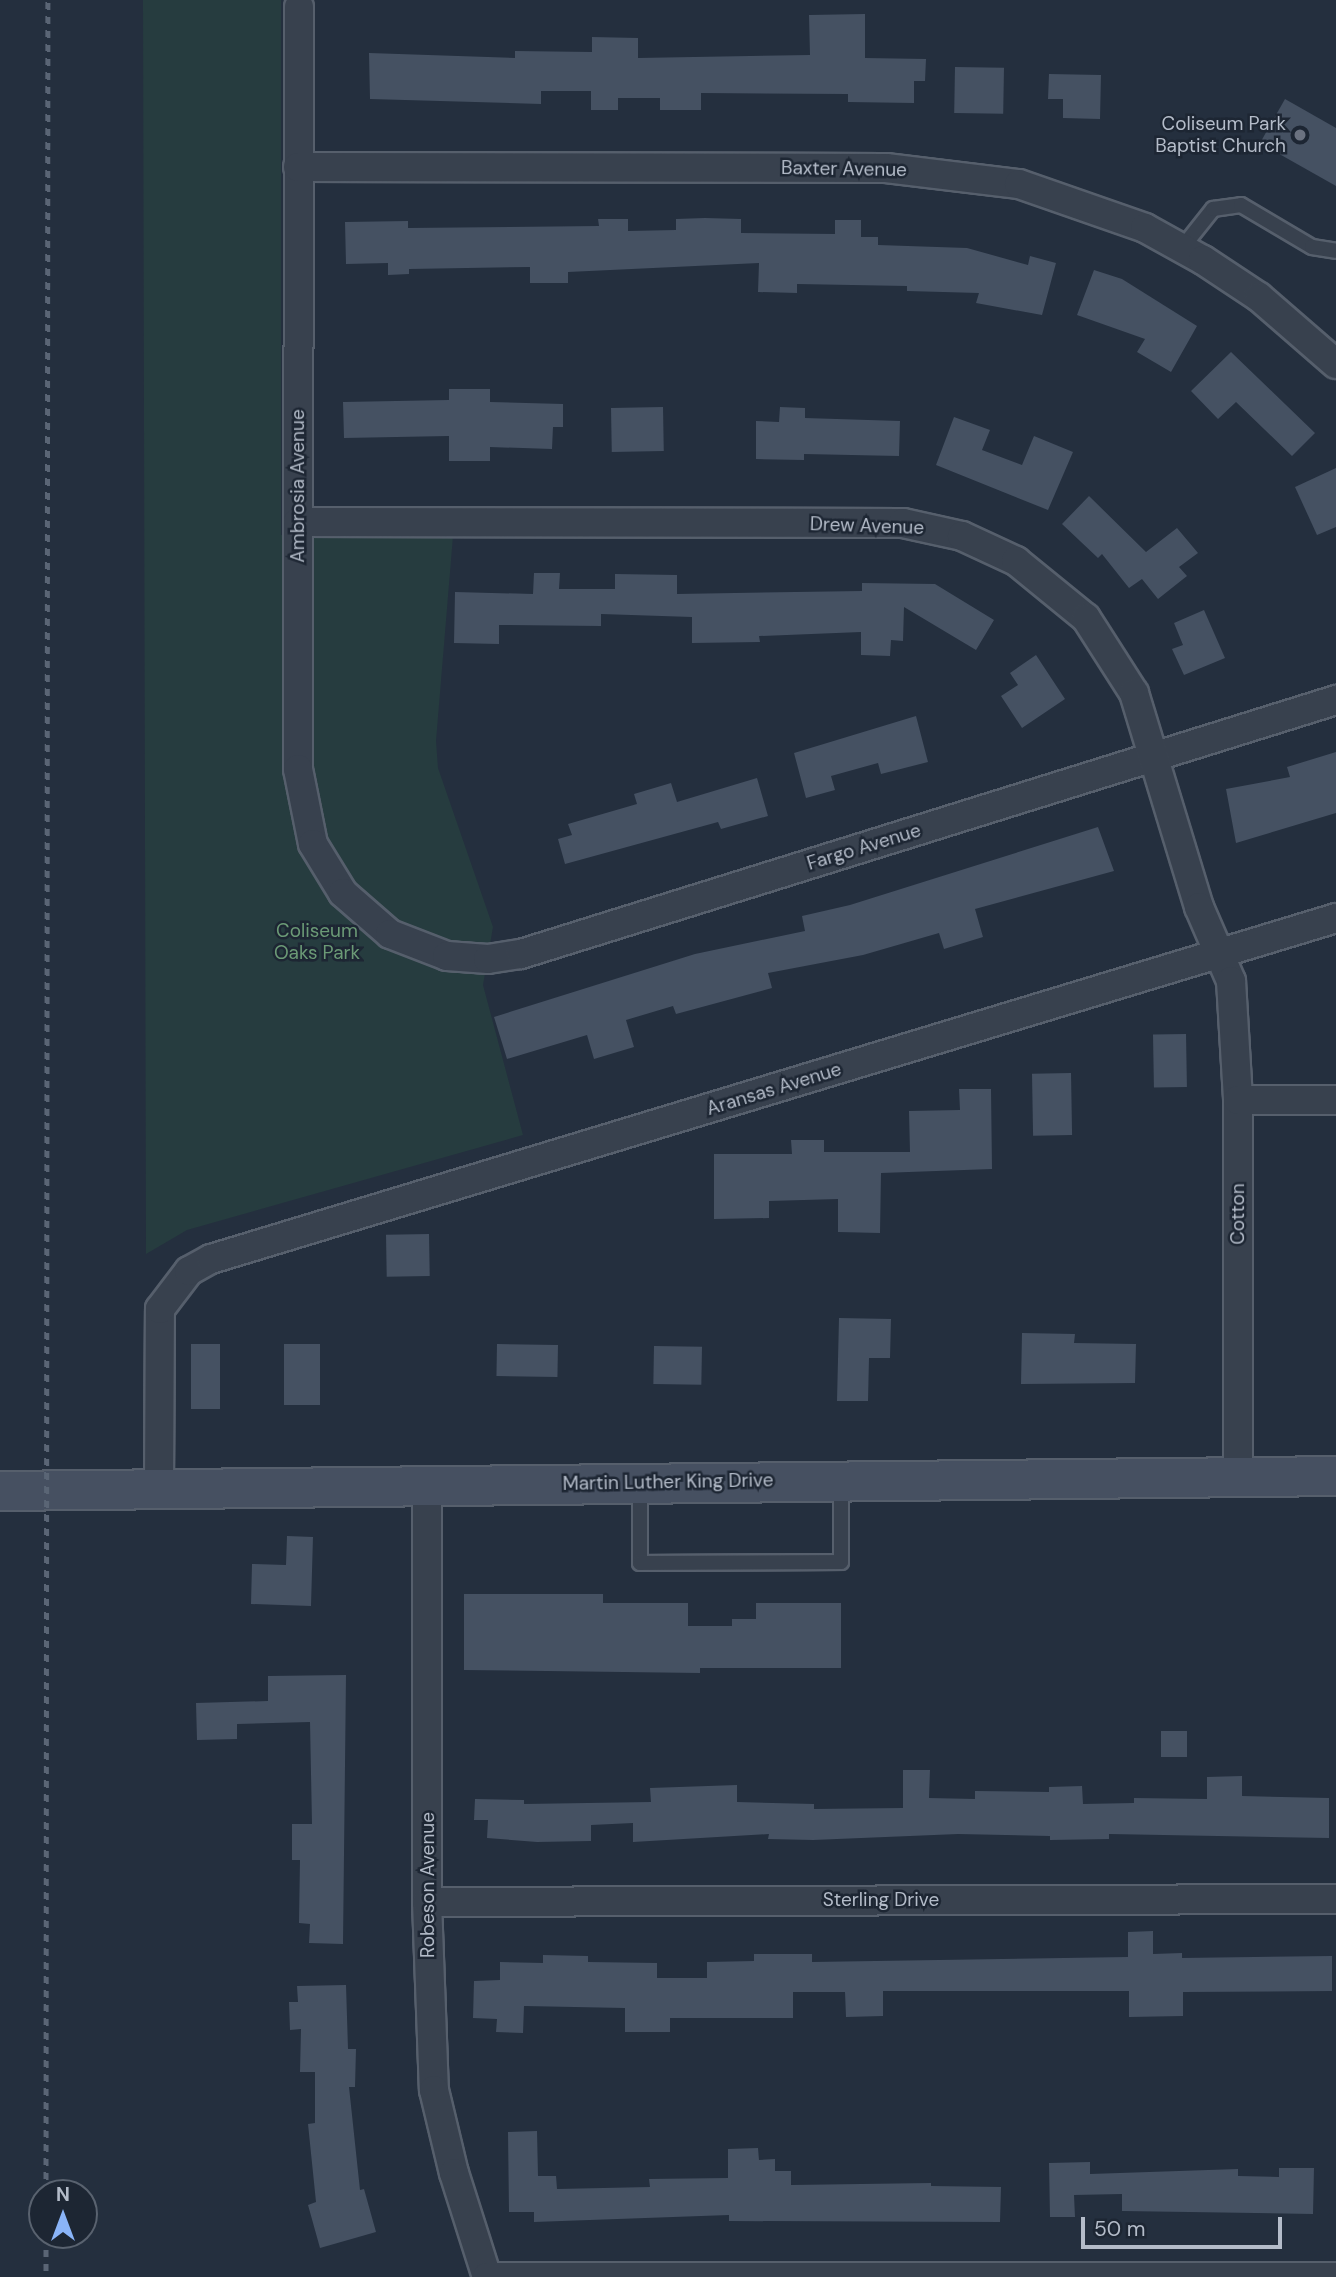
<!DOCTYPE html>
<html>
<head>
<meta charset="utf-8">
<style>
	body { margin:0 }
	#map { position:relative; width:1336px; height:2277px; overflow:hidden; background:#242f3e; font-family:"DM Sans",sans-serif }
	div>[style] { position:absolute }
	[style*='--x'] { left:calc(var(--x)*1px); top:calc(var(--y)*1px); width:calc(var(--w)*1px); rotate:calc(var(--a)*1deg) }
	.green>* { inset:0; background:#263c3f }
	.building>* { inset:0; background:#455162; transform-origin:0 0 }
	.roads { filter:drop-shadow(2px 0 #565f6c) drop-shadow(-2px 0 #565f6c) drop-shadow(0 2px #565f6c) drop-shadow(0 -2px #565f6c) }
	.lane>* { height:14px; margin:-7px; padding:0 7px; transform-origin:7px; border-radius:7px; background:#38414e }
	.street>* { height:28px; margin:-14px; padding:0 14px; transform-origin:14px; border-radius:14px; background:#38414e }
	.secondary>* { height:38px; margin:-19px; padding:0 19px; transform-origin:19px; border-radius:19px; background:#465061 }
	.rail>* { height:5px; margin-top:-2.5px; transform-origin:0; background:repeating-linear-gradient(90deg,#5a6575 0 7px,transparent 0 14px) }
	.dots>* { width:19px; height:19px; translate:-50% -50%; box-sizing:border-box; border:4px solid #1d2633; border-radius:50% }
	span { translate:-50% -50%; white-space:nowrap; text-align:center; line-height:1.15; -webkit-text-stroke:5px #1d2633; paint-order:stroke }
	.poi-label { font-size:19px; color:#b4bcc9 }
	.right { translate:-100% -50%; text-align:right }
	.street-label { font-size:19px; color:#b4bcc9 }
	.park-label { font-size:19px; color:#6b9a76 }
	.north { position:absolute; left:28px; top:2179px; width:70px; height:70px; box-sizing:border-box; background:#1d2633; border:2px solid #59626f; border-radius:50%; rotate:0deg; font-size:19px; font-weight:700; line-height:28px; text-align:center; color:#b4bcc9 }
	.north::after { content:''; display:block; margin:auto; width:24px; height:32px; background:#8ab4f8; clip-path:polygon(50% 0,100% 100%,50% 72%,0 100%) }
	.scale { position:absolute; left:1081px; top:2217px; width:201px; height:32px; box-sizing:border-box; border:4px solid #b4bcc9; border-top:0; padding-left:9px; font-size:21px; line-height:24px; white-space:nowrap; color:#b4bcc9; -webkit-text-stroke:5px #1d2633; paint-order:stroke }
</style>
</head>
<body>
<div id="map">
	<div class="green">
		<div style="clip-path:polygon(143px 0,281px 0,281px 535px,453px 536px,436px 741px,438px 768px,493px 927px,483px 985px,523px 1135px,187px 1230px,146px 1254px)"></div>
	</div>
	<div class="building">
		<div style="clip-path:polygon(865px 14px,865px 58px,926px 59px,925px 81px,914px 81px,914px 103px,848px 102px,848px 94px,701px 93px,701px 110px,660px 110px,660px 98px,618px 98px,618px 110px,591px 110px,591px 91px,541px 91px,541px 104px,370px 99px,369px 53px,515px 58px,515px 51px,592px 52px,592px 37px,638px 38px,638px 58px,810px 55px,809px 15px)"></div>
		<div style="left:955px;top:67px;width:49px;height:46px;rotate:1deg"></div>
		<div style="clip-path:polygon(1049px 74px,1101px 75px,1100px 119px,1063px 118px,1063px 99px,1048px 99px)"></div>
		<div style="clip-path:polygon(1285px 99px,1336px 128px,1336px 186px,1260px 143px)"></div>
		<div style="clip-path:polygon(705px 218px,741px 219px,741px 233px,835px 234px,835px 220px,861px 220px,861px 237px,878px 237px,878px 245px,967px 248px,1028px 265px,1030px 256px,1056px 263px,1042px 315px,976px 303px,979px 293px,907px 291px,907px 286px,797px 284px,797px 293px,758px 292px,759px 263px,568px 272px,568px 283px,530px 283px,530px 267px,409px 269px,409px 274px,388px 275px,388px 263px,346px 264px,345px 222px,408px 221px,408px 228px,599px 226px,598px 219px,628px 219px,628px 231px,676px 230px,676px 219px)"></div>
		<div style="clip-path:polygon(1094px 270px,1122px 279px,1197px 326px,1171px 372px,1137px 352px,1145px 339px,1077px 315px)"></div>
		<div style="clip-path:polygon(1231px 352px,1315px 433px,1292px 456px,1236px 402px,1218px 419px,1191px 391px)"></div>
		<div style="clip-path:polygon(449px 389px,490px 389px,490px 402px,563px 404px,563px 427px,553px 427px,552px 449px,490px 447px,490px 461px,449px 461px,449px 436px,344px 438px,343px 402px,449px 400px)"></div>
		<div style="left:663px;top:407px;width:44px;height:52px;rotate:89deg"></div>
		<div style="clip-path:polygon(780px 407px,805px 408px,805px 418px,900px 421px,899px 456px,804px 454px,804px 460px,756px 459px,756px 421px,779px 422px)"></div>
		<div style="clip-path:polygon(954px 417px,990px 430px,982px 450px,1022px 465px,1034px 436px,1073px 452px,1048px 510px,936px 465px)"></div>
		<div style="clip-path:polygon(1336px 468px,1336px 527px,1317px 535px,1295px 487px)"></div>
		<div style="clip-path:polygon(1089px 496px,1146px 552px,1177px 528px,1198px 553px,1179px 567px,1187px 576px,1158px 599px,1142px 579px,1129px 588px,1102px 554px,1098px 558px,1062px 524px)"></div>
		<div style="clip-path:polygon(534px 573px,560px 573px,559px 589px,615px 589px,615px 574px,677px 575px,677px 594px,862px 591px,862px 583px,935px 584px,994px 620px,976px 650px,904px 607px,903px 641px,891px 640px,890px 656px,861px 655px,861px 632px,759px 636px,760px 642px,692px 643px,692px 617px,601px 614px,601px 626px,499px 625px,499px 644px,454px 643px,455px 592px,533px 594px)"></div>
		<div style="clip-path:polygon(1204px 610px,1225px 658px,1184px 675px,1172px 649px,1183px 645px,1174px 623px)"></div>
		<div style="clip-path:polygon(1036px 655px,1065px 699px,1022px 728px,1001px 696px,1018px 685px,1010px 673px)"></div>
		<div style="clip-path:polygon(916px 716px,928px 762px,881px 774px,878px 763px,831px 776px,835px 790px,806px 798px,794px 753px)"></div>
		<div style="clip-path:polygon(1336px 752px,1336px 813px,1236px 843px,1226px 789px,1290px 777px,1287px 767px)"></div>
		<div style="clip-path:polygon(757px 778px,768px 816px,721px 829px,718px 822px,565px 864px,558px 839px,572px 835px,568px 824px,637px 804px,634px 794px,671px 783px,677px 802px)"></div>
		<div style="clip-path:polygon(1098px 827px,1114px 871px,975px 909px,983px 937px,944px 949px,939px 933px,863px 955px,768px 973px,772px 988px,676px 1014px,673px 1006px,626px 1020px,634px 1047px,594px 1059px,587px 1035px,507px 1059px,494px 1017px,695px 954px,805px 931px,802px 916px,850px 905px)"></div>
		<div style="left:1186px;top:1034px;width:53px;height:33px;rotate:89deg"></div>
		<div style="left:1071px;top:1073px;width:62px;height:39px;rotate:89deg"></div>
		<div style="clip-path:polygon(959px 1089px,991px 1089px,992px 1169px,881px 1173px,880px 1233px,838px 1232px,838px 1199px,769px 1201px,769px 1218px,714px 1219px,714px 1154px,792px 1154px,791px 1140px,824px 1140px,824px 1152px,910px 1152px,909px 1111px,960px 1110px)"></div>
		<div style="left:429px;top:1234px;width:42px;height:43px;rotate:89deg"></div>
		<div style="clip-path:polygon(839px 1318px,891px 1319px,890px 1358px,869px 1358px,868px 1401px,837px 1401px)"></div>
		<div style="clip-path:polygon(1022px 1333px,1075px 1334px,1074px 1343px,1136px 1344px,1135px 1383px,1021px 1384px)"></div>
		<div style="left:191px;top:1344px;width:29px;height:65px"></div>
		<div style="left:284px;top:1344px;width:36px;height:61px"></div>
		<div style="left:497px;top:1344px;width:61px;height:32px;rotate:1deg"></div>
		<div style="left:654px;top:1346px;width:48px;height:38px;rotate:1deg"></div>
		<div style="clip-path:polygon(287px 1536px,313px 1537px,311px 1606px,251px 1604px,252px 1564px,286px 1565px)"></div>
		<div style="clip-path:polygon(464px 1594px,603px 1594px,603px 1603px,688px 1603px,688px 1626px,732px 1626px,732px 1619px,756px 1619px,756px 1603px,841px 1603px,841px 1668px,700px 1668px,700px 1673px,464px 1670px)"></div>
		<div style="clip-path:polygon(346px 1675px,343px 1944px,309px 1943px,310px 1924px,299px 1923px,300px 1860px,292px 1860px,292px 1824px,312px 1824px,310px 1722px,237px 1724px,237px 1739px,197px 1740px,196px 1703px,268px 1701px,268px 1676px)"></div>
		<div style="left:1161px;top:1731px;width:26px;height:26px"></div>
		<div style="clip-path:polygon(903px 1770px,930px 1770px,929px 1798px,975px 1799px,975px 1791px,1049px 1792px,1049px 1787px,1082px 1786px,1083px 1804px,1134px 1803px,1134px 1798px,1207px 1799px,1207px 1777px,1242px 1776px,1242px 1796px,1329px 1798px,1329px 1838px,1109px 1834px,1109px 1839px,1050px 1840px,1050px 1836px,958px 1834px,813px 1840px,768px 1839px,769px 1834px,633px 1842px,633px 1823px,591px 1825px,591px 1841px,537px 1842px,487px 1838px,488px 1820px,474px 1820px,475px 1799px,524px 1800px,524px 1804px,651px 1802px,650px 1788px,737px 1785px,737px 1802px,814px 1804px,814px 1809px,903px 1808px)"></div>
		<div style="clip-path:polygon(1153px 1931px,1153px 1954px,1182px 1953px,1182px 1958px,1332px 1956px,1332px 1991px,1183px 1992px,1183px 2016px,1129px 2017px,1129px 1991px,883px 1991px,883px 2016px,846px 2017px,845px 1992px,793px 1992px,793px 2018px,670px 2018px,670px 2032px,625px 2032px,625px 2008px,524px 2006px,523px 2033px,496px 2032px,497px 2019px,473px 2018px,474px 1981px,500px 1980px,500px 1962px,543px 1963px,543px 1955px,588px 1956px,588px 1962px,657px 1963px,657px 1978px,707px 1978px,707px 1962px,754px 1961px,754px 1954px,812px 1954px,812px 1962px,1128px 1957px,1128px 1932px)"></div>
		<div style="clip-path:polygon(346px 1985px,348px 2049px,356px 2049px,355px 2087px,349px 2087px,360px 2190px,364px 2189px,376px 2232px,320px 2248px,308px 2205px,316px 2202px,308px 2124px,315px 2123px,315px 2072px,300px 2072px,301px 2029px,290px 2030px,289px 2002px,298px 2002px,297px 1986px)"></div>
		<div style="clip-path:polygon(537px 2131px,538px 2176px,556px 2176px,557px 2189px,650px 2187px,649px 2179px,728px 2178px,728px 2149px,758px 2148px,759px 2160px,775px 2159px,775px 2171px,791px 2171px,791px 2185px,931px 2183px,931px 2186px,1001px 2187px,1000px 2222px,729px 2221px,729px 2215px,534px 2222px,534px 2212px,509px 2212px,508px 2132px)"></div>
		<div style="clip-path:polygon(1090px 2162px,1090px 2174px,1238px 2169px,1238px 2176px,1279px 2177px,1279px 2168px,1314px 2168px,1313px 2214px,1122px 2211px,1122px 2194px,1074px 2195px,1075px 2217px,1050px 2217px,1049px 2163px)"></div>
	</div>
	<div class="roads">
		<div class="lane">
			<div style="--x:1182;--y:248;--w:50;--a:-51.5"></div>
			<div style="--x:1213;--y:209;--w:28;--a:-8"></div>
			<div style="--x:1241;--y:205;--w:82;--a:30.6"></div>
			<div style="--x:1312;--y:247;--w:24;--a:9"></div>
			<div style="--x:640;--y:1484;--w:79;--a:90"></div>
			<div style="--x:640;--y:1563;--w:201;--a:-0.3"></div>
			<div style="--x:841;--y:1562;--w:79;--a:-90"></div>
		</div>
		<div class="street">
			<div style="--x:299;--y:7;--w:762;--a:90.08"></div>
			<div style="--x:298;--y:769;--w:76;--a:78.7"></div>
			<div style="--x:313;--y:844;--w:57;--a:58.5"></div>
			<div style="--x:343;--y:893;--w:62;--a:41.1"></div>
			<div style="--x:390;--y:934;--w:61;--a:21.1"></div>
			<div style="--x:447;--y:956;--w:41;--a:4.2"></div>
			<div style="--x:488;--y:959;--w:33;--a:-9"></div>
			<div style="--x:521;--y:954;--w:854;--a:-17.31"></div>
			<div style="--x:298;--y:167;--w:588;--a:0.1"></div>
			<div style="--x:886;--y:168;--w:134;--a:6.9"></div>
			<div style="--x:1019;--y:184;--w:133;--a:19.2"></div>
			<div style="--x:1145;--y:228;--w:66;--a:28.9"></div>
			<div style="--x:1203;--y:260;--w:67;--a:33.5"></div>
			<div style="--x:1259;--y:297;--w:102;--a:41"></div>
			<div style="--x:298;--y:522;--w:605;--a:0.09"></div>
			<div style="--x:903;--y:523;--w:60;--a:12.4"></div>
			<div style="--x:962;--y:536;--w:60;--a:24.8"></div>
			<div style="--x:1016;--y:561;--w:90;--a:39.2"></div>
			<div style="--x:1086;--y:618;--w:89;--a:57.4"></div>
			<div style="--x:1134;--y:693;--w:224;--a:73.1"></div>
			<div style="--x:1199;--y:907;--w:81;--a:66.6"></div>
			<div style="--x:1231;--y:981;--w:119;--a:86.6"></div>
			<div style="--x:1238;--y:1100;--w:377;--a:90"></div>
			<div style="--x:1238;--y:1100;--w:98;--a:0"></div>
			<div style="--x:427;--y:1485;--w:417;--a:90"></div>
			<div style="--x:427;--y:1902;--w:188;--a:87.9"></div>
			<div style="--x:434;--y:2090;--w:85;--a:76.5"></div>
			<div style="--x:454;--y:2173;--w:109;--a:72.4"></div>
			<div style="--x:159;--y:1489;--w:180;--a:-89.7"></div>
			<div style="--x:160;--y:1309;--w:48;--a:-52.7"></div>
			<div style="--x:189;--y:1271;--w:25;--a:-29"></div>
			<div style="--x:211;--y:1259;--w:1176;--a:-16.86"></div>
			<div style="--x:427;--y:1902;--w:909;--a:-0.19"></div>
			<div style="--x:487;--y:2277;--w:849;--a:0"></div>
		</div>
		<div class="secondary">
			<div style="--x:0;--y:1491;--w:1336;--a:-0.64"></div>
		</div>
	</div>
	<div class="rail">
		<div style="--x:46;--y:2193;--w:2193;--a:-89.95"></div>
		<div style="--x:46;--y:2235;--w:42;--a:90"></div>
	</div>
	<div class="dots">
		<div style="left:1300px;top:135px;background:#6b7280"></div>
	</div>
	<div class="poi-label">
		<span class="right" style="left:1286px;top:135px">Coliseum Park<br>Baptist Church</span>
	</div>
	<div class="street-label">
		<span style="left:844px;top:169px;rotate:1deg">Baxter Avenue</span>
		<span style="left:298px;top:486px;rotate:-90deg">Ambrosia Avenue</span>
		<span style="left:867px;top:526px;rotate:2deg">Drew Avenue</span>
		<span style="left:864px;top:847px;rotate:-17deg">Fargo Avenue</span>
		<span style="left:774px;top:1089px;rotate:-17deg">Aransas Avenue</span>
		<span style="left:1238px;top:1214px;rotate:-90deg">Cotton</span>
		<span style="left:668px;top:1482px;rotate:-1deg">Martin Luther King Drive</span>
		<span style="left:428px;top:1885px;rotate:-90deg">Robeson Avenue</span>
		<span style="left:881px;top:1900px">Sterling Drive</span>
	</div>
	<div class="park-label">
		<span style="left:317px;top:942px">Coliseum<br>Oaks Park</span>
	</div>
	<div class="north">N</div>
	<div class="scale">50 m</div>
</div>
</body>
</html>
